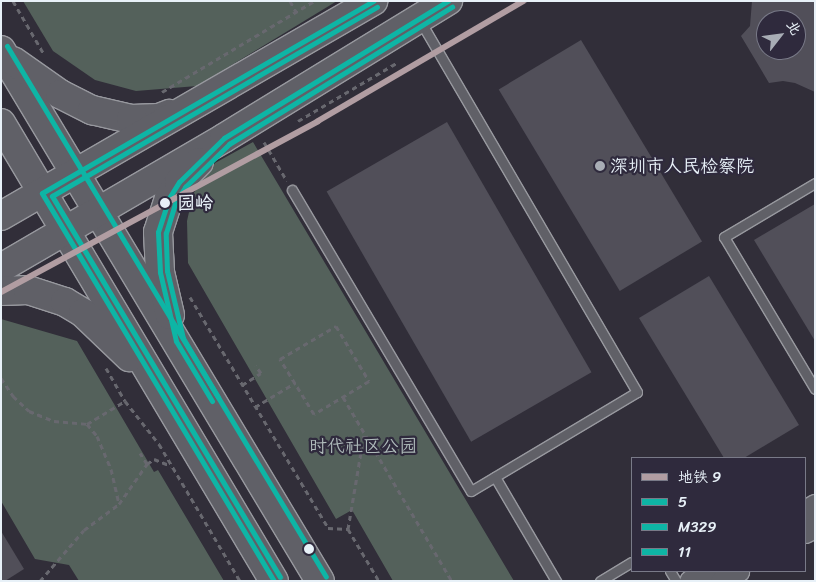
<!DOCTYPE html>
<html>
<head>
<meta charset="utf-8">
<style>
	body { margin:0 }
	#map { position:relative; width:816px; height:582px; overflow:hidden; background:#312e39; font-family:Sriracha,"LXGW WenKai TC",sans-serif }
	div>[style] { position:absolute }
	[style*='--x'] { left:calc(var(--x)*1px); top:calc(var(--y)*1px); width:calc(var(--w)*1px); rotate:calc(var(--a)*1deg) }
	.green>* { inset:0; background:#54615b }
	.building>* { inset:0; background:#514f59; transform-origin:0 0 }
	.path>* { height:3px; margin-top:-1.5px; transform-origin:0; background:repeating-linear-gradient(90deg,#68686f 0 5px,transparent 0 9px) }
	.roads { filter:drop-shadow(1px 0 #98999f) drop-shadow(-1px 0 #98999f) drop-shadow(0 1px #98999f) drop-shadow(0 -1px #98999f) }
	.service>* { height:9px; margin:-4.5px; padding:0 4.5px; transform-origin:4.5px; border-radius:4.5px; background:#606067 }
	.tertiary>* { height:21px; margin:-10.5px; padding:0 10.5px; transform-origin:10.5px; border-radius:10.5px; background:#606067 }
	.primary>* { height:28px; margin:-14px; padding:0 14px; transform-origin:14px; border-radius:14px; background:#606067 }
	.bus-1>* { height:5px; margin:-2.5px; padding:0 2.5px; transform-origin:2.5px; border-radius:2.5px; background:#0eb5a5 }
	.bus-2>* { height:5px; margin:-2.5px; padding:0 2.5px; transform-origin:2.5px; border-radius:2.5px; background:#0eb5a5 }
	.bus-3>* { height:5px; margin:-2.5px; padding:0 2.5px; transform-origin:2.5px; border-radius:2.5px; background:#0eb5a5 }
	.metro-1>* { height:6px; margin:-3px; padding:0 3px; transform-origin:3px; border-radius:3px; background:#b19da2 }
	.dots>* { width:14px; height:14px; translate:-50% -50%; box-sizing:border-box; border:2px solid #2f2a3d; border-radius:50% }
	span { translate:-50% -50%; white-space:nowrap; text-align:center; line-height:1.15; -webkit-text-stroke:4.5px #2f2a3d; paint-order:stroke }
	.poi-label { font-size:18px; color:#e8f1f8 }
	.left { translate:0 -50%; text-align:left }
	.stop-label { font-size:18px; color:#e8f1f8; font-weight:700 }
	.park-label { font-size:18px; color:#afbbbb }
	.frame { position:absolute; inset:0; border:2px solid #e8f1f8; pointer-events:none }
	.legend { position:absolute; left:631px; top:457px; width:175px; height:115px; box-sizing:border-box; background:#2f2a3d; border:1px solid #797a88; margin:0; padding:6px 9px; list-style:none; font-size:15px; color:#e8f1f8 }
	.legend li { display:flex; align-items:center; gap:10px; height:25px }
	.legend b { width:25px; border:1px solid #797a88 }
	.north { position:absolute; left:756px; top:10px; width:50px; height:50px; box-sizing:border-box; background:#2f2a3d; border:1px solid #797a88; border-radius:50%; rotate:60deg; font-size:14px; font-weight:700; line-height:20px; text-align:center; color:#e8f1f8 }
	.north::after { content:''; display:block; margin:auto; width:18px; height:22px; background:#a8adb5; clip-path:polygon(50% 0,100% 100%,50% 72%,0 100%) }
</style>
</head>
<body>
<div id="map">
	<div class="green">
		<div style="clip-path:polygon(23px 1px,337px 1px,197px 86px,136px 91px,95px 80px,53px 51px)"></div>
		<div style="clip-path:polygon(253px 142px,514px 581px,393px 581px,352px 510px,336px 519px,188px 263px,187px 221px,193px 194px,215px 163px)"></div>
		<div style="clip-path:polygon(1px 319px,77px 341px,154px 472px,158px 470px,224px 581px,79px 581px,69px 565px,35px 559px,1px 501px)"></div>
	</div>
	<div class="building">
		<div style="clip-path:polygon(evenodd,752px 1px,815px 1px,815px 92px,795px 83px,783px 81px,769px 83px,741px 36px,750px 26px,752px 1px,766px 20px,796px 20px,796px 50px,766px 50px,766px 20px)"></div>
		<div style="left:581px;top:40px;width:235px;height:96px;rotate:59deg"></div>
		<div style="left:447px;top:122px;width:289px;height:139px;rotate:60deg"></div>
		<div style="clip-path:polygon(815px 204px,815px 341px,754px 240px)"></div>
		<div style="clip-path:polygon(709px 276px,799px 425px,744px 458px,724px 458px,639px 318px)"></div>
		<div style="clip-path:polygon(1px 531px,24px 569px,5px 581px,1px 581px)"></div>
	</div>
	<div class="path">
		<div style="--x:13;--y:1;--w:61;--a:59.7"></div>
		<div style="--x:290;--y:1;--w:13;--a:61"></div>
		<div style="--x:162;--y:92;--w:177;--a:-30.9"></div>
		<div style="--x:298;--y:121;--w:116;--a:-30.5"></div>
		<div style="--x:264;--y:142;--w:45;--a:59.5"></div>
		<div style="--x:190;--y:297;--w:269;--a:59.1"></div>
		<div style="--x:328;--y:528;--w:20;--a:3"></div>
		<div style="--x:348;--y:529;--w:61;--a:59.2"></div>
		<div style="--x:336;--y:326;--w:64;--a:59"></div>
		<div style="--x:369;--y:381;--w:64;--a:149"></div>
		<div style="--x:314;--y:414;--w:65;--a:-121.7"></div>
		<div style="--x:280;--y:359;--w:65;--a:-30.5"></div>
		<div style="--x:106;--y:368;--w:38;--a:60"></div>
		<div style="--x:125;--y:401;--w:55;--a:51.7"></div>
		<div style="--x:159;--y:444;--w:159;--a:59.4"></div>
		<div style="--x:1;--y:378;--w:22;--a:56"></div>
		<div style="--x:13;--y:396;--w:22;--a:43"></div>
		<div style="--x:29;--y:411;--w:27;--a:22"></div>
		<div style="--x:54;--y:421;--w:33;--a:5"></div>
		<div style="--x:87;--y:424;--w:44;--a:-31.2"></div>
		<div style="--x:242;--y:385;--w:22;--a:-32"></div>
		<div style="--x:261;--y:373;--w:9;--a:-126"></div>
		<div style="--x:343;--y:397;--w:214;--a:59.4"></div>
		<div style="--x:255;--y:407;--w:47;--a:-31"></div>
		<div style="--x:87;--y:424;--w:16;--a:50"></div>
		<div style="--x:97;--y:436;--w:36;--a:67"></div>
		<div style="--x:111;--y:469;--w:36;--a:77"></div>
		<div style="--x:147;--y:464;--w:9;--a:-36"></div>
		<div style="--x:154;--y:459;--w:18;--a:22"></div>
		<div style="--x:348;--y:529;--w:96;--a:-80.4"></div>
		<div style="--x:40;--y:581;--w:67;--a:-49.2"></div>
		<div style="--x:84;--y:530;--w:44;--a:-36.6"></div>
		<div style="--x:119;--y:504;--w:49;--a:-55"></div>
		<div style="--x:147;--y:464;--w:13;--a:-122"></div>
	</div>
	<div class="roads">
		<div class="service">
			<div style="--x:815;--y:183;--w:106;--a:149.3"></div>
			<div style="--x:724;--y:237;--w:177;--a:59.1"></div>
			<div style="--x:292;--y:190;--w:350;--a:59.3"></div>
			<div style="--x:471;--y:491;--w:193;--a:-30.8"></div>
			<div style="--x:637;--y:392;--w:430;--a:-120.3"></div>
			<div style="--x:495;--y:477;--w:121;--a:59.6"></div>
			<div style="--x:670;--y:571;--w:12;--a:59"></div>
			<div style="--x:600;--y:581;--w:37;--a:-31"></div>
		</div>
		<div class="tertiary">
			<div style="--x:805;--y:511;--w:12;--a:-31"></div>
			<div style="--x:805;--y:532;--w:11;--a:-27"></div>
			<div style="--x:690;--y:581;--w:19;--a:-32"></div>
			<div style="--x:721;--y:581;--w:20;--a:-30"></div>
		</div>
		<div class="primary">
			<div style="--x:1;--y:50;--w:619;--a:59"></div>
			<div style="--x:13;--y:61;--w:57;--a:35.1"></div>
			<div style="--x:60;--y:94;--w:36;--a:27"></div>
			<div style="--x:92;--y:110;--w:40;--a:13"></div>
			<div style="--x:131;--y:119;--w:28;--a:-2"></div>
			<div style="--x:159;--y:118;--w:11;--a:-22"></div>
			<div style="--x:1;--y:123;--w:533;--a:59.2"></div>
			<div style="--x:1;--y:216;--w:430;--a:-30"></div>
			<div style="--x:1;--y:268;--w:258;--a:-30.2"></div>
			<div style="--x:224;--y:138;--w:263;--a:-31.5"></div>
			<div style="--x:1;--y:291;--w:27;--a:-2"></div>
			<div style="--x:28;--y:290;--w:39;--a:18"></div>
			<div style="--x:65;--y:302;--w:21;--a:31"></div>
			<div style="--x:83;--y:313;--w:64;--a:43.7"></div>
			<div style="--x:170;--y:315;--w:44;--a:-103.1"></div>
			<div style="--x:160;--y:272;--w:40;--a:-92.9"></div>
			<div style="--x:158;--y:232;--w:36;--a:-72"></div>
			<div style="--x:169;--y:198;--w:19;--a:-58"></div>
			<div style="--x:179;--y:182;--w:28;--a:-45"></div>
		</div>
	</div>
	<div class="bus-1">
		<div style="--x:212;--y:401;--w:70;--a:-121"></div>
		<div style="--x:176;--y:341;--w:71;--a:-103.1"></div>
		<div style="--x:160;--y:272;--w:40;--a:-92.9"></div>
		<div style="--x:158;--y:232;--w:36;--a:-72"></div>
		<div style="--x:169;--y:198;--w:19;--a:-58"></div>
		<div style="--x:179;--y:182;--w:63;--a:-44.4"></div>
		<div style="--x:224;--y:138;--w:263;--a:-31.5"></div>
		<div style="--x:274;--y:581;--w:452;--a:-120.9"></div>
		<div style="--x:42;--y:193;--w:383;--a:-30.1"></div>
	</div>
	<div class="bus-2">
		<div style="--x:218;--y:397;--w:69;--a:-120.7"></div>
		<div style="--x:183;--y:338;--w:69;--a:-103.4"></div>
		<div style="--x:167;--y:271;--w:38;--a:-92"></div>
		<div style="--x:166;--y:233;--w:34;--a:-73"></div>
		<div style="--x:176;--y:201;--w:17;--a:-57"></div>
		<div style="--x:185;--y:187;--w:62;--a:-44.3"></div>
		<div style="--x:229;--y:144;--w:262;--a:-31.6"></div>
		<div style="--x:280;--y:577;--w:444;--a:-120.9"></div>
		<div style="--x:52;--y:196;--w:376;--a:-30.2"></div>
	</div>
	<div class="bus-3">
		<div style="--x:7;--y:46;--w:619;--a:59"></div>
	</div>
	<div class="metro-1">
		<div style="--x:1;--y:292;--w:360;--a:-28.3"></div>
		<div style="--x:318;--y:121;--w:238;--a:-30.3"></div>
	</div>
	<div class="dots">
		<div style="left:600px;top:166px;background:#a8adb5"></div>
		<div style="left:165px;top:203px;background:#e8f1f8"></div>
		<div style="left:309px;top:549px;background:#e8f1f8"></div>
	</div>
	<div class="poi-label">
		<span class="left" style="left:610px;top:166px">深圳市人民检察院</span>
	</div>
	<div class="stop-label">
		<span class="left" style="left:177px;top:203px">园岭</span>
	</div>
	<div class="park-label">
		<span style="left:363px;top:446px">时代社区公园</span>
	</div>
	<div class="frame"></div>
	<ul class="legend">
	<li><b style="height:6px;background:#b19da2"></b>地铁 9</li>
	<li><b style="height:6px;background:#0eb5a5"></b>5</li>
	<li><b style="height:6px;background:#0eb5a5"></b>M329</li>
	<li><b style="height:6px;background:#0eb5a5"></b>11</li>
	</ul>
	<div class="north">北</div>
</div>
</body>
</html>
